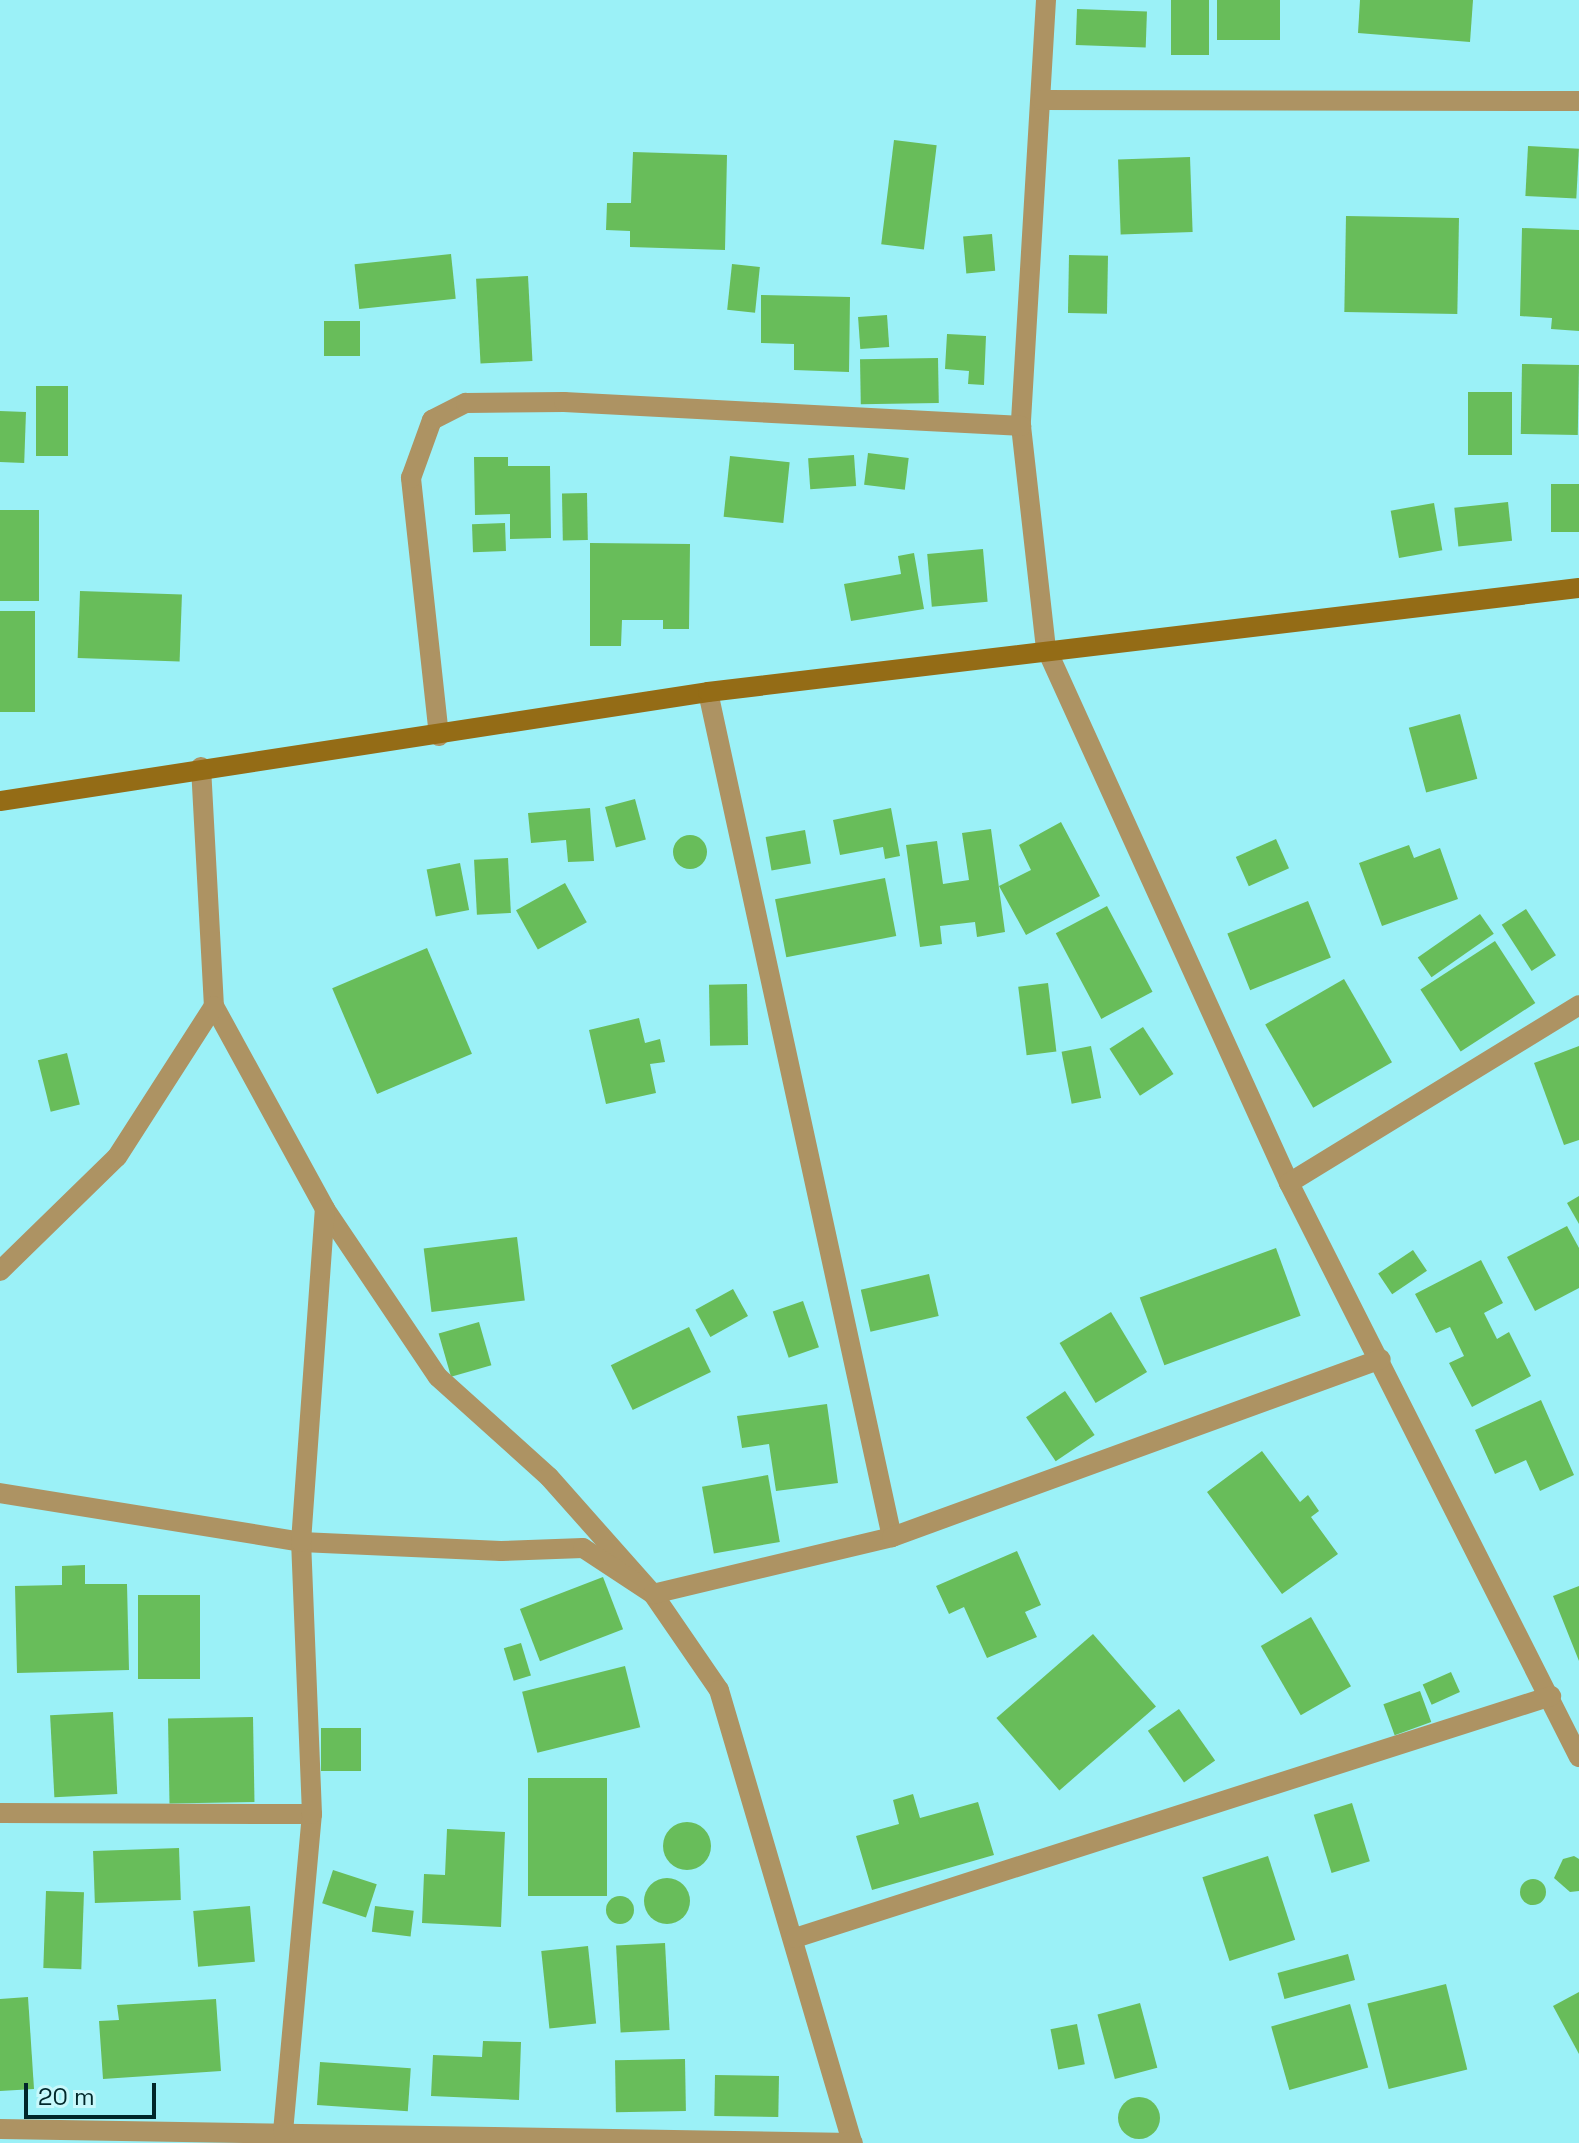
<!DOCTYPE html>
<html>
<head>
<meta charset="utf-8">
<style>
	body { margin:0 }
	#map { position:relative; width:1579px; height:2143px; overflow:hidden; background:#9bf1f7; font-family:"Space Grotesk",sans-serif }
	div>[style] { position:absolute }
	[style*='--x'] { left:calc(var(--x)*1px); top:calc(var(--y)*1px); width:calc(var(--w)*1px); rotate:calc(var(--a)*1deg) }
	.building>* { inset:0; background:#68bd5a; transform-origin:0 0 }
	.round { border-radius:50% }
	.minor>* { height:20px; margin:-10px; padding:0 10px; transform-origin:10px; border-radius:10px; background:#ad9363 }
	.secondary>* { height:20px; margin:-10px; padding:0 10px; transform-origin:10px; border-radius:10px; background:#946c16 }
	span { translate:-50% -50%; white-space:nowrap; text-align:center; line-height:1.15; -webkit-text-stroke:7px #c7f8fb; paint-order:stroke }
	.scale { position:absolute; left:24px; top:2083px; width:132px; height:36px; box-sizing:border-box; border:4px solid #00272a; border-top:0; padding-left:10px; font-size:24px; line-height:28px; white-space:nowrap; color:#00272a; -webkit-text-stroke:6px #c7f8fb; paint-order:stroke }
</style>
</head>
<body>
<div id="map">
	<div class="building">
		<div style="left:1171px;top:0;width:38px;height:55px"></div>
		<div style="left:1217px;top:0;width:63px;height:40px"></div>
		<div style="clip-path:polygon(1360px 0,1473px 0,1470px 42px,1358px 33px)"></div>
		<div style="left:1077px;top:9px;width:70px;height:36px;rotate:2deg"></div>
		<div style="left:894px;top:140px;width:43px;height:105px;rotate:7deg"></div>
		<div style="left:1528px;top:146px;width:51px;height:50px;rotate:3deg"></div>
		<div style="clip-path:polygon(633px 152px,727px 155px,725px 250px,630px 247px,630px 231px,606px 230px,607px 203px,631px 203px)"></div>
		<div style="left:1190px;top:157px;width:75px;height:72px;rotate:88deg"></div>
		<div style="left:1346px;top:216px;width:113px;height:96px;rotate:1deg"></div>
		<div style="clip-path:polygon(1522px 228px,1579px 230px,1579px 331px,1551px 329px,1552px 318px,1520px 316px)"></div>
		<div style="left:992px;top:234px;width:37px;height:29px;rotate:85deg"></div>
		<div style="left:451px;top:254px;width:45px;height:97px;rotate:84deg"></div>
		<div style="left:1069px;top:255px;width:39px;height:58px;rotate:1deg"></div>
		<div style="left:732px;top:264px;width:28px;height:46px;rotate:6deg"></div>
		<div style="left:528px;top:276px;width:85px;height:52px;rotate:87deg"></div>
		<div style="clip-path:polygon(761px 295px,850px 297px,849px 372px,794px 370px,794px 344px,761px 343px)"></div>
		<div style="left:887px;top:315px;width:32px;height:29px;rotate:86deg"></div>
		<div style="left:324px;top:321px;width:36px;height:35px"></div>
		<div style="clip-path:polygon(947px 334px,986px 336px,984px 385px,968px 384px,969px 371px,945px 369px)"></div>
		<div style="left:938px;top:358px;width:45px;height:78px;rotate:89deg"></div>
		<div style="left:1522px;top:364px;width:57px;height:70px;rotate:1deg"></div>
		<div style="left:36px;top:386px;width:32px;height:70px"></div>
		<div style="left:1468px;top:392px;width:44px;height:63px"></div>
		<div style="left:0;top:411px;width:26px;height:51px;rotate:2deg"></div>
		<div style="left:868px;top:453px;width:41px;height:32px;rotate:7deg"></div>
		<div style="left:854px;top:455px;width:31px;height:46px;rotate:86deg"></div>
		<div style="left:730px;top:456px;width:60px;height:61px;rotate:6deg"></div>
		<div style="clip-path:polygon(474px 457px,508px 457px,508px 466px,550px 466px,551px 538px,510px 539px,510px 514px,475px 515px)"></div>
		<div style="left:1579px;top:484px;width:48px;height:28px;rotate:90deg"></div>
		<div style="left:587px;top:493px;width:47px;height:25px;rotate:89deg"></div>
		<div style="left:1508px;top:502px;width:39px;height:54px;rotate:84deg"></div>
		<div style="left:1434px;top:503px;width:48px;height:44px;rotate:80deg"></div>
		<div style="left:0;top:510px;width:39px;height:91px"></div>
		<div style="left:505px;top:523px;width:28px;height:33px;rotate:88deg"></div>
		<div style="clip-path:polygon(590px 543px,690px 544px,689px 629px,663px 629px,663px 620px,622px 620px,621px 646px,590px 646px)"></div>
		<div style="left:983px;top:549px;width:53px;height:56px;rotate:85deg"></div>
		<div style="clip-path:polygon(914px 553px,924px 609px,851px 621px,844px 584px,901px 574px,898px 556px)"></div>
		<div style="left:80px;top:591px;width:102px;height:67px;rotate:2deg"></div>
		<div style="left:0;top:611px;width:35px;height:101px"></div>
		<div style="left:1460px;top:714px;width:67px;height:53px;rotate:75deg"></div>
		<div style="left:635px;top:799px;width:42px;height:31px;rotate:75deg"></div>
		<div style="clip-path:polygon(590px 808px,594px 861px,568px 862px,566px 840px,531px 843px,528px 813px)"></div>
		<div style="clip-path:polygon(891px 808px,900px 856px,885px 859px,883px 847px,840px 855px,833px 820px)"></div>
		<div style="clip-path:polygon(1061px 822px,1100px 896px,1026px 935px,999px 886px,1031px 870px,1019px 845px)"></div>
		<div style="clip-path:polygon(991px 829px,1005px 932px,977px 937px,975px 922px,940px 926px,942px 944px,920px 947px,906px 845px,937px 841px,943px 884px,969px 880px,962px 833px)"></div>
		<div style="left:805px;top:830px;width:34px;height:40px;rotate:80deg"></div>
		<div class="round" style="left:673px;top:835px;width:34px;height:34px"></div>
		<div style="left:1276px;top:839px;width:32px;height:44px;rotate:66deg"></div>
		<div style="clip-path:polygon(1409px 845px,1414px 858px,1440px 848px,1458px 899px,1382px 926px,1359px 863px)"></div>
		<div style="left:508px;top:858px;width:55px;height:34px;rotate:87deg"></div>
		<div style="left:460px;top:863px;width:48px;height:34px;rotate:79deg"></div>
		<div style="left:885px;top:878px;width:59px;height:112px;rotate:79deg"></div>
		<div style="left:565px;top:883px;width:45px;height:56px;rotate:61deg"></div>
		<div style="left:1308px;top:901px;width:61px;height:87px;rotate:68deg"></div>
		<div style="left:1107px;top:906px;width:97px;height:58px;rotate:62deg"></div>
		<div style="left:1526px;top:909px;width:55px;height:29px;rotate:57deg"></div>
		<div style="left:1480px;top:914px;width:24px;height:76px;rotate:55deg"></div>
		<div style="left:1495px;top:941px;width:74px;height:89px;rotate:57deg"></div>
		<div style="left:427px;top:948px;width:115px;height:103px;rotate:67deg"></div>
		<div style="left:1344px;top:979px;width:96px;height:91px;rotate:60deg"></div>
		<div style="left:1048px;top:983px;width:69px;height:30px;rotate:83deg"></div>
		<div style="left:747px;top:984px;width:61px;height:38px;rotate:89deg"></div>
		<div style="clip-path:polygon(639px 1018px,645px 1043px,660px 1039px,665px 1062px,650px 1064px,656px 1093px,606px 1104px,589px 1030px)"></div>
		<div style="left:1143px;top:1027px;width:56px;height:40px;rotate:57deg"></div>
		<div style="left:1091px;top:1046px;width:53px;height:30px;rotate:79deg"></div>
		<div style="clip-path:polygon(1579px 1046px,1579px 1140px,1564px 1145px,1534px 1063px)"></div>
		<div style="left:67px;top:1053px;width:53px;height:30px;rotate:76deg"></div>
		<div style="clip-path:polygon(1579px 1196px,1579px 1224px,1567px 1203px)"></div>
		<div style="clip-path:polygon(1567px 1226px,1579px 1248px,1579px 1288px,1535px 1311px,1507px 1257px)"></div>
		<div style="left:517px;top:1237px;width:64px;height:94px;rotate:83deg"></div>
		<div style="left:1276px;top:1248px;width:72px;height:145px;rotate:70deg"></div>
		<div style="left:1413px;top:1250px;width:25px;height:42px;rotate:56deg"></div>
		<div style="clip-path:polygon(1481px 1260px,1503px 1303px,1484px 1313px,1497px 1339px,1509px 1332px,1531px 1376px,1472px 1407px,1449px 1363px,1464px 1356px,1450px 1327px,1436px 1333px,1415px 1294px)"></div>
		<div style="left:929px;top:1274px;width:43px;height:70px;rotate:77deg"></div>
		<div style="left:733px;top:1289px;width:31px;height:43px;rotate:61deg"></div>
		<div style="left:803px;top:1301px;width:49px;height:32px;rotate:71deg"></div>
		<div style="left:1111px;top:1312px;width:70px;height:60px;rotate:59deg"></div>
		<div style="left:479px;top:1322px;width:45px;height:42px;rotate:74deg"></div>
		<div style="left:689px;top:1327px;width:50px;height:87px;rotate:64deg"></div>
		<div style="left:1065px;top:1391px;width:53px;height:47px;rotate:56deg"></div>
		<div style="clip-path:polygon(1541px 1400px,1574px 1475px,1540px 1491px,1526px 1460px,1495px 1474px,1475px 1430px)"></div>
		<div style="clip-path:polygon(827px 1404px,838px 1483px,776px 1491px,769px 1444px,742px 1448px,737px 1416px)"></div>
		<div style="clip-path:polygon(1262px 1451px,1300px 1502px,1308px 1495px,1319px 1511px,1311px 1517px,1338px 1554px,1282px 1594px,1207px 1492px)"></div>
		<div style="left:768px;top:1475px;width:68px;height:67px;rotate:80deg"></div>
		<div style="clip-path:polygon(1017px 1551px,1041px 1605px,1025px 1612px,1037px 1637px,987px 1658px,964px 1607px,949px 1614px,936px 1586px)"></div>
		<div style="clip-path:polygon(85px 1565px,85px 1584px,127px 1584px,129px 1670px,17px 1673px,15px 1586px,62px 1585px,62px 1566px)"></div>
		<div style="left:603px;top:1577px;width:56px;height:89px;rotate:69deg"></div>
		<div style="clip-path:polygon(1579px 1586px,1579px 1661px,1553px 1596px)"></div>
		<div style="left:200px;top:1595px;width:84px;height:62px;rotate:90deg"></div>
		<div style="left:1311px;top:1617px;width:80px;height:58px;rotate:60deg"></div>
		<div style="left:1093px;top:1634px;width:96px;height:128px;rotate:49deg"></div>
		<div style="left:521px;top:1643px;width:34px;height:18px;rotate:73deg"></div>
		<div style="left:625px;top:1666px;width:63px;height:106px;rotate:76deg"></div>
		<div style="left:1451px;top:1672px;width:22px;height:31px;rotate:66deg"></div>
		<div style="left:1420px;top:1691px;width:33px;height:39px;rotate:70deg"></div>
		<div style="left:1179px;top:1709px;width:63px;height:38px;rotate:55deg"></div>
		<div style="left:113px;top:1712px;width:82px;height:63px;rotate:87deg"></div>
		<div style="left:253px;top:1717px;width:85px;height:85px;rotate:89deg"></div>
		<div style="left:321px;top:1728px;width:40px;height:43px"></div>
		<div style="left:607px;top:1778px;width:118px;height:79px;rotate:90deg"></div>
		<div style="clip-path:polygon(913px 1794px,920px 1818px,978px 1802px,994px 1855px,872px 1890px,856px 1836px,899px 1824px,893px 1800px)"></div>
		<div style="left:1352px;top:1803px;width:61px;height:40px;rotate:73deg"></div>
		<div class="round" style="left:663px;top:1822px;width:48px;height:48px"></div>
		<div style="clip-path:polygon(447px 1829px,505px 1832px,501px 1927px,422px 1923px,424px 1874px,445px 1875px)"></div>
		<div style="left:179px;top:1848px;width:52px;height:86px;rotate:88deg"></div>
		<div style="left:1268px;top:1856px;width:88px;height:69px;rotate:72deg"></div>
		<div style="clip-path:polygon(1574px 1856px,1579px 1859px,1579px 1891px,1570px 1892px,1554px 1878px,1563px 1859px)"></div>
		<div style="left:333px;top:1870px;width:46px;height:35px;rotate:18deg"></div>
		<div class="round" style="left:644px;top:1878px;width:46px;height:46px"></div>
		<div class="round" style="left:1520px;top:1879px;width:26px;height:26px"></div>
		<div style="left:46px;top:1891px;width:38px;height:77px;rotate:2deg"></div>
		<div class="round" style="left:606px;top:1896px;width:28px;height:28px"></div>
		<div style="left:250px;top:1906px;width:56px;height:57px;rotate:85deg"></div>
		<div style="left:375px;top:1906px;width:39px;height:26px;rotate:7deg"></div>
		<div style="left:665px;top:1943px;width:87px;height:49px;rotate:87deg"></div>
		<div style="left:588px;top:1946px;width:78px;height:47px;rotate:84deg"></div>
		<div style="left:1348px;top:1954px;width:27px;height:73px;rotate:75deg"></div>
		<div style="left:1446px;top:1984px;width:88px;height:81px;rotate:76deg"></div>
		<div style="clip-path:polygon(1579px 1992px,1579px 2054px,1553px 2006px)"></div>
		<div style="clip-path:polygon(28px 1997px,34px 2089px,0 2091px,0 1999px)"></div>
		<div style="clip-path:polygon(216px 1999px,221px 2071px,103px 2079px,99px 2021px,119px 2020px,117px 2005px)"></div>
		<div style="left:1140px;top:2003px;width:67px;height:44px;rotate:75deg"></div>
		<div style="left:1350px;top:2004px;width:66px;height:82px;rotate:74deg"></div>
		<div style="left:1077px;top:2024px;width:41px;height:27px;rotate:79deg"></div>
		<div style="clip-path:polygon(483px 2041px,521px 2042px,519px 2100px,431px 2096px,433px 2055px,482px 2057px)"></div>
		<div style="left:685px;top:2059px;width:52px;height:70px;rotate:89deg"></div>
		<div style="left:320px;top:2062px;width:91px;height:43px;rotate:4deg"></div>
		<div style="left:715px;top:2075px;width:64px;height:41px;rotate:1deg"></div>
		<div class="round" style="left:1118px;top:2097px;width:42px;height:42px"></div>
	</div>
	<div class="minor">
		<div style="--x:1046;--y:0;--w:427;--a:93.4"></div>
		<div style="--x:1021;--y:426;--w:223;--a:83.6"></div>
		<div style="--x:1046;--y:648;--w:588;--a:65.57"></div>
		<div style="--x:1289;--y:1183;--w:643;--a:63.2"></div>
		<div style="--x:1041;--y:100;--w:538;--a:0.11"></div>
		<div style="--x:708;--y:692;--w:865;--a:77.72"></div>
		<div style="--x:439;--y:736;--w:260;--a:-96.2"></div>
		<div style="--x:411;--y:478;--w:62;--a:-70.1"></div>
		<div style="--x:432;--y:420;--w:38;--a:-27"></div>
		<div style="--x:466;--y:403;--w:98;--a:-0.6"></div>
		<div style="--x:564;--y:402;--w:458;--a:3"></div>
		<div style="--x:201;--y:767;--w:239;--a:86.9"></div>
		<div style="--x:214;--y:1006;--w:231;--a:61.3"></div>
		<div style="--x:325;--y:1209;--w:202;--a:56.1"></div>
		<div style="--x:438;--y:1377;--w:149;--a:42"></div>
		<div style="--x:549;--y:1477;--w:157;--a:48.4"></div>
		<div style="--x:653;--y:1594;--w:116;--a:55.5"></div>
		<div style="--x:719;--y:1690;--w:472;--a:73.6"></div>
		<div style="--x:1289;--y:1183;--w:340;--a:-31.5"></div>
		<div style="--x:0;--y:1271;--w:163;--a:-44.3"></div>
		<div style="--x:117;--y:1157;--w:179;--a:-57.3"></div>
		<div style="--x:0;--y:1493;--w:305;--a:9.2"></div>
		<div style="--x:301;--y:1542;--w:200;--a:2.6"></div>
		<div style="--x:501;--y:1551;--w:82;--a:-2.1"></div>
		<div style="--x:583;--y:1548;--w:84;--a:33.3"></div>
		<div style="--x:653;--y:1594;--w:246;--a:-13.4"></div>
		<div style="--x:892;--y:1537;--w:520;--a:-20"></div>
		<div style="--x:0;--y:1813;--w:312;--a:0.2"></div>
		<div style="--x:795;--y:1938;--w:794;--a:-17.75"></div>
		<div style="--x:0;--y:2129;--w:853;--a:0.94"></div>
		<div style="--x:283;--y:2132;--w:319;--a:-84.8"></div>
		<div style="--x:312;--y:1814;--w:272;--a:-92.3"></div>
		<div style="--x:301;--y:1542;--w:334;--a:-85.9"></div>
	</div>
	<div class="secondary">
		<div style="--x:0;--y:801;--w:716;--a:-8.75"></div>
		<div style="--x:708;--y:692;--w:877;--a:-6.81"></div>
	</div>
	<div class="scale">20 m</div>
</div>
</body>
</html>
